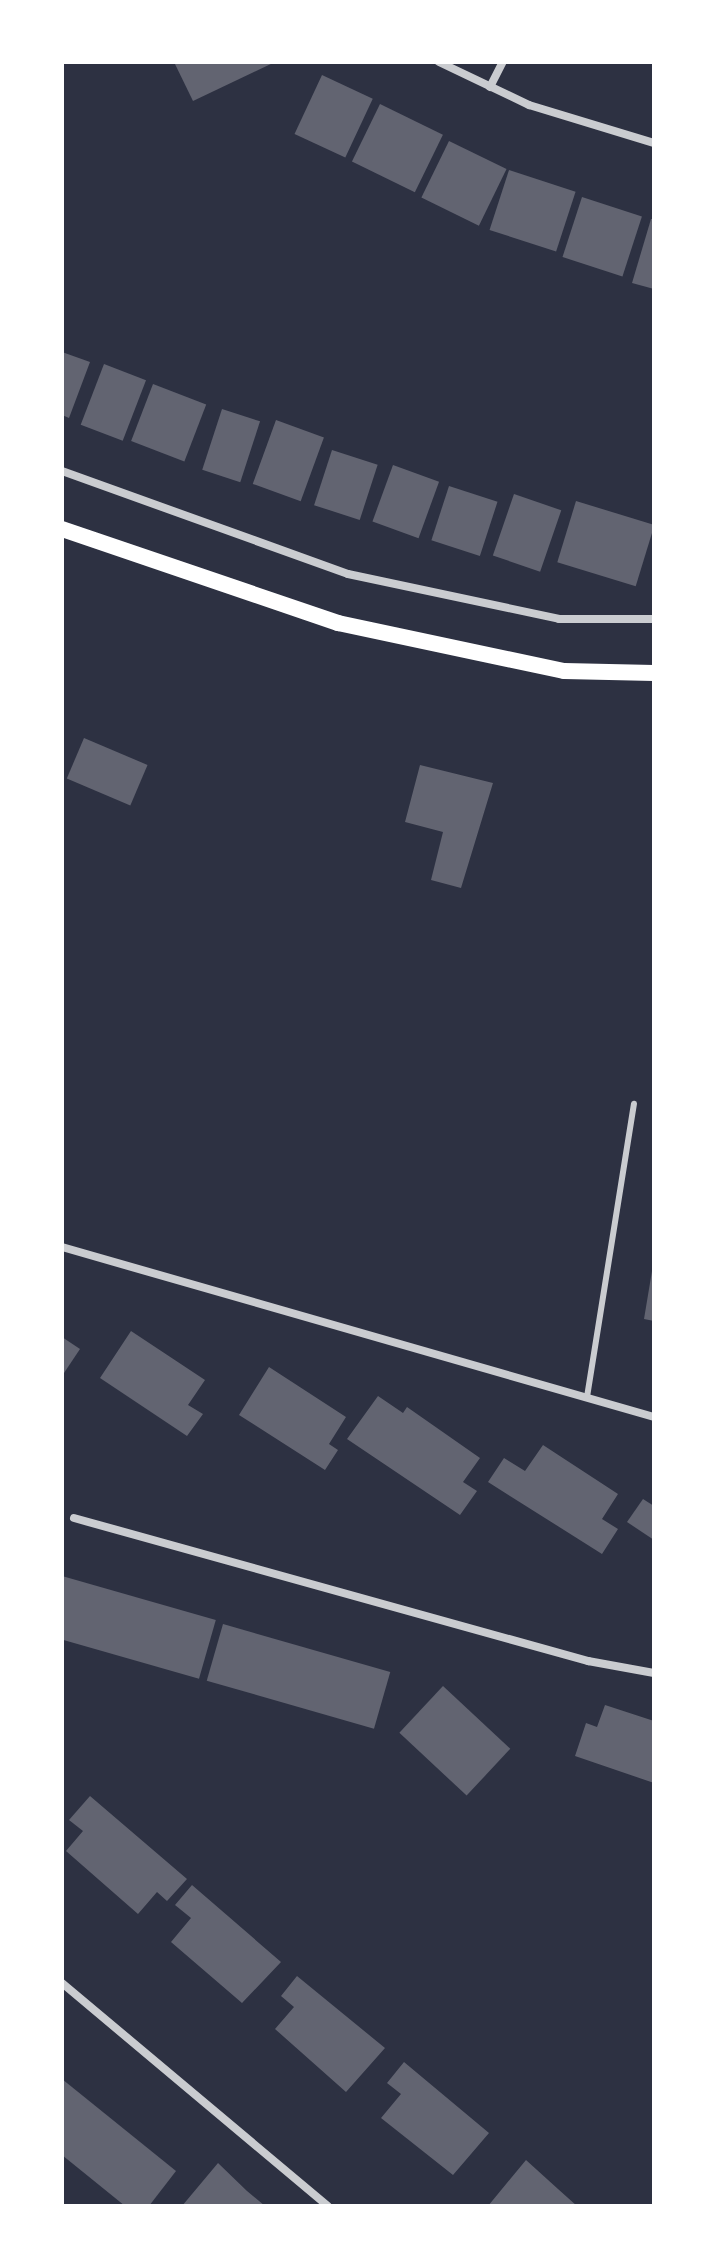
<!DOCTYPE html>
<html>
<head>
<meta charset="utf-8">
<style>
	body { margin:0 }
	#map { position:relative; width:716px; height:2268px; overflow:hidden; background:#2d3142; font-family:"Source Serif 4",serif }
	div>[style] { position:absolute }
	[style*='--x'] { left:calc(var(--x)*1px); top:calc(var(--y)*1px); width:calc(var(--w)*1px); rotate:calc(var(--a)*1deg) }
	.building>* { inset:0; background:#626471; transform-origin:0 0 }
	.service>* { height:6px; margin:-3px; padding:0 3px; transform-origin:3px; border-radius:3px; background:#caccd0 }
	.minor>* { height:8px; margin:-4px; padding:0 4px; transform-origin:4px; border-radius:4px; background:#caccd0 }
	.secondary>* { height:16px; margin:-8px; padding:0 8px; transform-origin:8px; border-radius:8px; background:#fff }
	span { translate:-50% -50%; white-space:nowrap; text-align:center; line-height:1.15; -webkit-text-stroke:7px #fff; paint-order:stroke }
	.frame { position:absolute; inset:0; border:64px solid #fff; pointer-events:none }
</style>
</head>
<body>
<div id="map">
	<div class="building">
		<div style="clip-path:polygon(174px 62px,275px 62px,193px 101px)"></div>
		<div style="left:322px;top:75px;width:56px;height:65px;rotate:25deg"></div>
		<div style="left:380px;top:104px;width:70px;height:64px;rotate:26deg"></div>
		<div style="left:449px;top:141px;width:64px;height:63px;rotate:26deg"></div>
		<div style="left:509px;top:170px;width:70px;height:63px;rotate:18deg"></div>
		<div style="left:582px;top:197px;width:63px;height:63px;rotate:18deg"></div>
		<div style="clip-path:polygon(651px 219px,654px 219px,654px 289px,632px 283px)"></div>
		<div style="clip-path:polygon(62px 352px,90px 362px,69px 418px,62px 415px)"></div>
		<div style="left:104px;top:364px;width:45px;height:65px;rotate:21deg"></div>
		<div style="left:153px;top:384px;width:57px;height:61px;rotate:21deg"></div>
		<div style="left:222px;top:409px;width:40px;height:64px;rotate:18deg"></div>
		<div style="left:276px;top:420px;width:51px;height:68px;rotate:20deg"></div>
		<div style="left:332px;top:450px;width:48px;height:58px;rotate:18deg"></div>
		<div style="left:393px;top:465px;width:49px;height:60px;rotate:20deg"></div>
		<div style="left:449px;top:486px;width:51px;height:57px;rotate:18deg"></div>
		<div style="left:514px;top:494px;width:50px;height:65px;rotate:19deg"></div>
		<div style="left:576px;top:501px;width:82px;height:64px;rotate:17deg"></div>
		<div style="left:84px;top:738px;width:69px;height:44px;rotate:23deg"></div>
		<div style="clip-path:polygon(420px 765px,493px 783px,461px 888px,431px 880px,443px 832px,405px 822px)"></div>
		<div style="clip-path:polygon(652px 1271px,654px 1271px,654px 1321px,644px 1319px)"></div>
		<div style="clip-path:polygon(131px 1331px,205px 1380px,188px 1405px,203px 1414px,187px 1436px,100px 1378px)"></div>
		<div style="clip-path:polygon(62px 1337px,80px 1349px,62px 1376px)"></div>
		<div style="clip-path:polygon(269px 1367px,346px 1417px,329px 1444px,338px 1450px,325px 1470px,239px 1415px)"></div>
		<div style="clip-path:polygon(378px 1396px,403px 1413px,407px 1407px,480px 1458px,463px 1482px,477px 1491px,460px 1515px,347px 1439px)"></div>
		<div style="clip-path:polygon(543px 1445px,618px 1494px,602px 1519px,618px 1529px,602px 1554px,488px 1482px,504px 1458px,525px 1471px)"></div>
		<div style="clip-path:polygon(643px 1499px,654px 1506px,654px 1540px,627px 1522px)"></div>
		<div style="left:62px;top:1576px;width:160px;height:61px;rotate:16deg"></div>
		<div style="left:223px;top:1624px;width:174px;height:59px;rotate:16deg"></div>
		<div style="left:443px;top:1686px;width:92px;height:64px;rotate:43deg"></div>
		<div style="clip-path:polygon(605px 1705px,654px 1721px,654px 1783px,575px 1756px,586px 1723px,597px 1727px)"></div>
		<div style="clip-path:polygon(90px 1796px,187px 1879px,167px 1901px,157px 1892px,138px 1914px,66px 1851px,83px 1831px,69px 1820px)"></div>
		<div style="clip-path:polygon(192px 1885px,281px 1962px,242px 2003px,171px 1942px,191px 1918px,175px 1905px)"></div>
		<div style="clip-path:polygon(297px 1976px,385px 2048px,346px 2092px,275px 2029px,294px 2007px,281px 1996px)"></div>
		<div style="clip-path:polygon(404px 2062px,489px 2133px,453px 2175px,381px 2118px,401px 2094px,387px 2083px)"></div>
		<div style="clip-path:polygon(62px 2079px,176px 2171px,149px 2206px,125px 2206px,62px 2155px)"></div>
		<div style="clip-path:polygon(526px 2160px,558px 2189px,577px 2206px,488px 2206px)"></div>
		<div style="clip-path:polygon(218px 2163px,247px 2191px,265px 2206px,182px 2206px)"></div>
	</div>
	<div class="service">
		<div style="--x:587;--y:1397;--w:297;--a:-80.9"></div>
	</div>
	<div class="minor">
		<div style="--x:439;--y:62;--w:100;--a:25.5"></div>
		<div style="--x:529;--y:105;--w:131;--a:16.9"></div>
		<div style="--x:490;--y:87;--w:28;--a:-63"></div>
		<div style="--x:62;--y:471;--w:304;--a:19.8"></div>
		<div style="--x:348;--y:574;--w:216;--a:12"></div>
		<div style="--x:559;--y:619;--w:95;--a:0"></div>
		<div style="--x:62;--y:1247;--w:616;--a:16.02"></div>
		<div style="--x:74;--y:1518;--w:534;--a:15.55"></div>
		<div style="--x:588;--y:1661;--w:67;--a:10.3"></div>
		<div style="--x:62;--y:1983;--w:347;--a:40"></div>
	</div>
	<div class="secondary">
		<div style="--x:62;--y:529;--w:292;--a:18.8"></div>
		<div style="--x:338;--y:623;--w:231;--a:12"></div>
		<div style="--x:564;--y:671;--w:90;--a:1.3"></div>
	</div>
	<div class="frame"></div>
</div>
</body>
</html>
